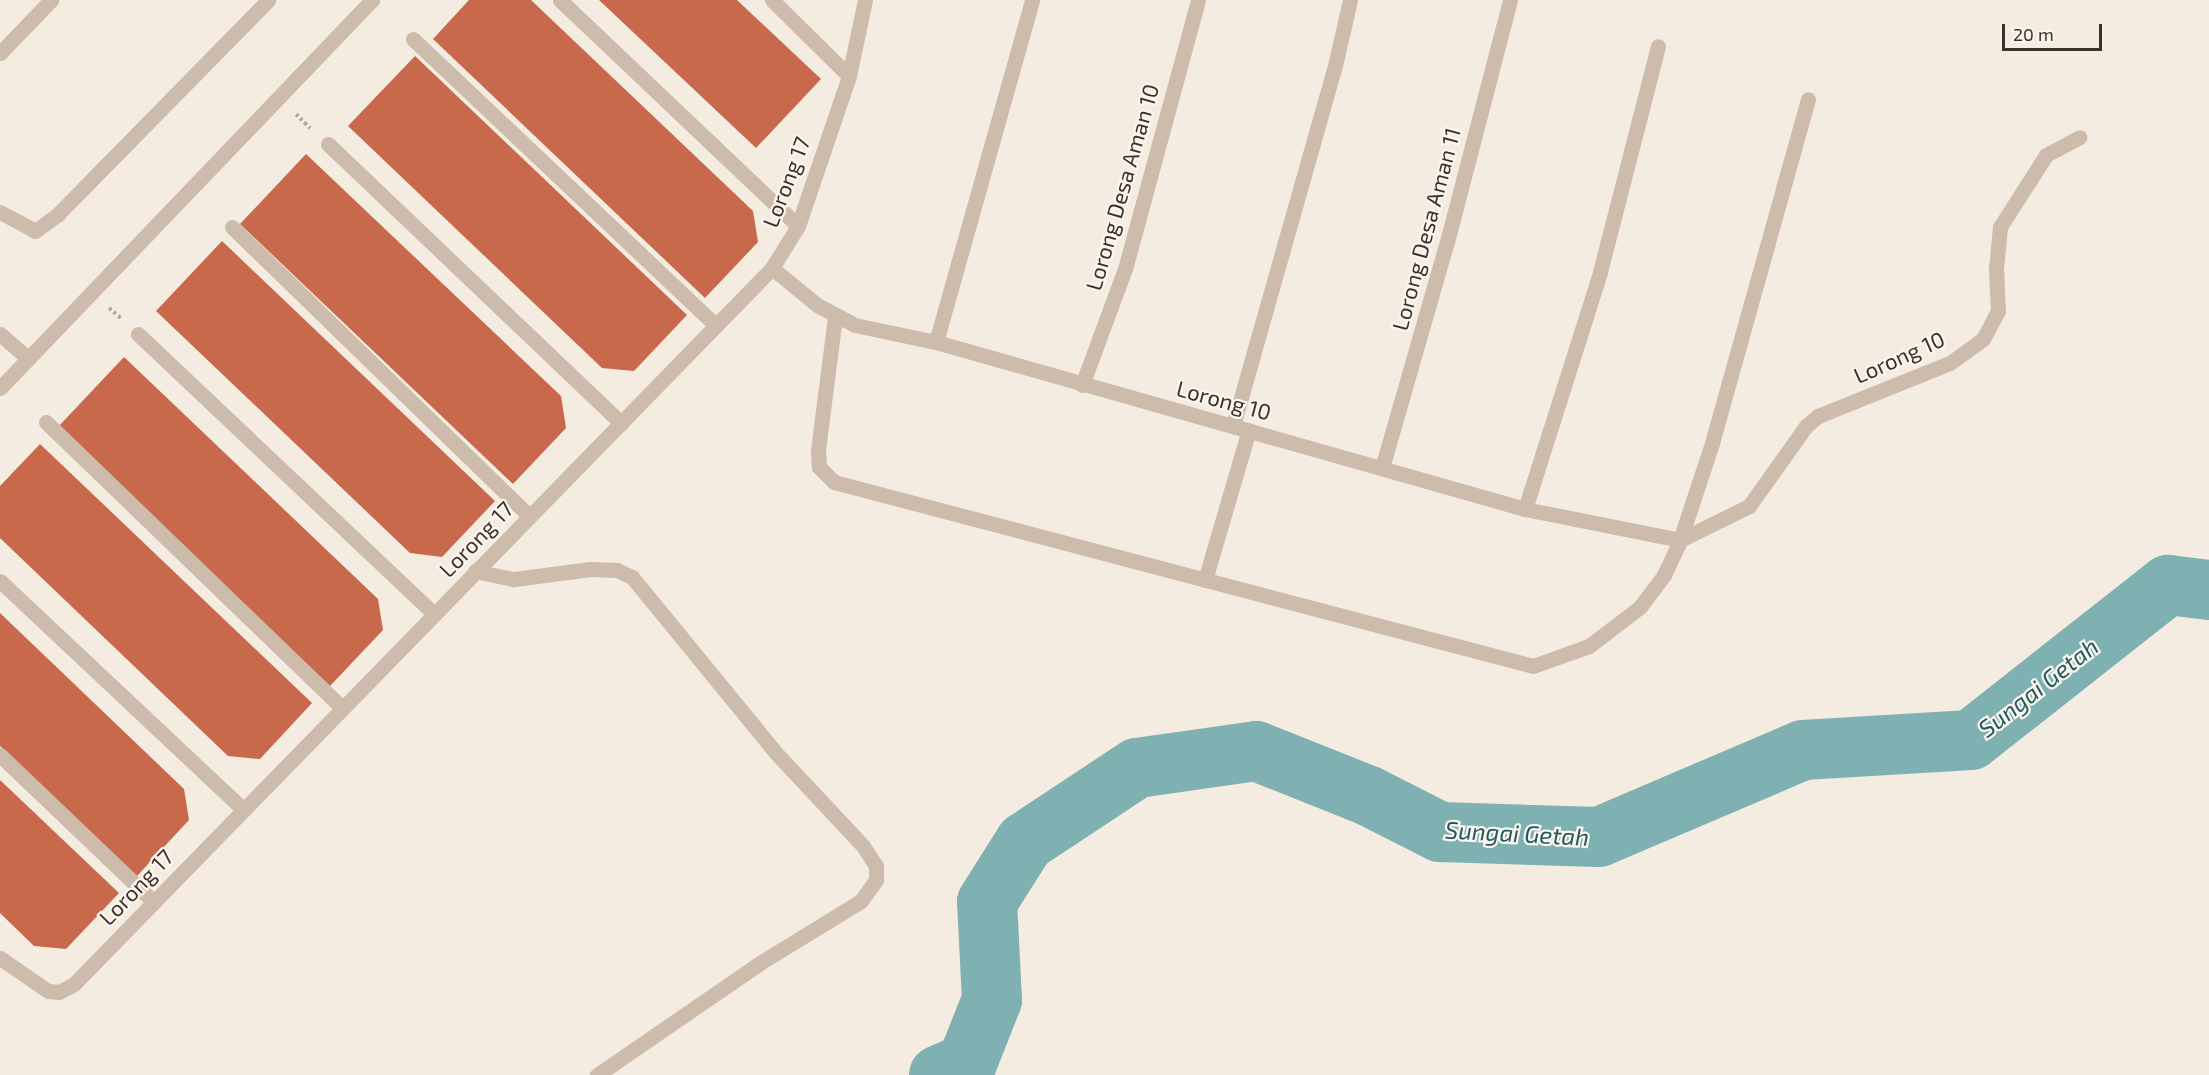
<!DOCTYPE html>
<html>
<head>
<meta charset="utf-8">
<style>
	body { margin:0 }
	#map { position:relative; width:2209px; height:1075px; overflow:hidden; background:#f4ebe1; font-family:"Exo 2",sans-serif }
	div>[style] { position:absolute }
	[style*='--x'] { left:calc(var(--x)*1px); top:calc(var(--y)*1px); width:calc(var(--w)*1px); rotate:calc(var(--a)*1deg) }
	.river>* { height:60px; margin:-30px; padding:0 30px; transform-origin:30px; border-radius:30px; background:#7fb0b2 }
	.building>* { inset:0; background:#c8694b }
	.path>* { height:4px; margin-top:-2px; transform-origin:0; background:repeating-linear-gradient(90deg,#b9a596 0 3px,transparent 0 6px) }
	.lane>* { height:15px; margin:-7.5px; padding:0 7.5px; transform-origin:7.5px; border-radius:7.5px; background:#cdbbac }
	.street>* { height:15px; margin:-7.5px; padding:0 7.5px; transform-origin:7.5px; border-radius:7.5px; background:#cdbbac }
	span { translate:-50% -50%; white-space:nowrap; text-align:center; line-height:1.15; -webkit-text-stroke:4.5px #fbf5ee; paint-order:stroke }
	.street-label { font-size:22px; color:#3b302b }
	.water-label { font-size:24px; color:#1f5a5e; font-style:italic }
	.scale { position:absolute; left:2002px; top:24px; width:100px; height:27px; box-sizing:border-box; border:3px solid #3b302b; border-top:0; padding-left:8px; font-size:18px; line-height:21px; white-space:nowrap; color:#3b302b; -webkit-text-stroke:4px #fbf5ee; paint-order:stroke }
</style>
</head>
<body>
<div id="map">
	<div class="river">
		<div style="--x:939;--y:1075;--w:30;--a:-23"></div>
		<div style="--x:967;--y:1063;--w:68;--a:-68.4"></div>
		<div style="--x:992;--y:1000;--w:98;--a:-92.9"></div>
		<div style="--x:987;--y:902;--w:71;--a:-57.7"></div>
		<div style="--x:1025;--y:842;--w:134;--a:-33.5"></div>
		<div style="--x:1137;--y:768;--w:120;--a:-8.1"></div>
		<div style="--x:1256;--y:751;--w:122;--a:21.7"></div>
		<div style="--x:1369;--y:796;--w:80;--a:26.9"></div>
		<div style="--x:1440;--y:832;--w:159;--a:1.8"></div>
		<div style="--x:1599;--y:837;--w:222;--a:-23.1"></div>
		<div style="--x:1803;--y:750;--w:168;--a:-3.4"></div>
		<div style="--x:1971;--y:740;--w:251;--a:-38.2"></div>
		<div style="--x:2168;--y:585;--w:41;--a:7"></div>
	</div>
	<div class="building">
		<div style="clip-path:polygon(469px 0,531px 0,753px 211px,758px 242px,705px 298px,433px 39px)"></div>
		<div style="clip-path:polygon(599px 0,737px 0,821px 79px,756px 148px)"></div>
		<div style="clip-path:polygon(415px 56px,687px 315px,634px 371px,602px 368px,348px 126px)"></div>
		<div style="clip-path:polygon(306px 154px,561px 396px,566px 428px,513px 484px,240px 224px)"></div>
		<div style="clip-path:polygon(222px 241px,495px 501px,442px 557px,410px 553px,156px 311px)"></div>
		<div style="clip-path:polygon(124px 357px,378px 599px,383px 630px,330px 686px,58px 427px)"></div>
		<div style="clip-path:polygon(40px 444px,312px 703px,260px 759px,228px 756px,0 538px,0 486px)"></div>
		<div style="clip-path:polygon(0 613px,184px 789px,189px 820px,137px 876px,0 746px)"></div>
		<div style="clip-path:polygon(0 780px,119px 893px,66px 949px,34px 946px,0 913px)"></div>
	</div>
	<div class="path">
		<div style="--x:296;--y:114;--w:20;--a:45"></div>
		<div style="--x:109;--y:308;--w:17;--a:40"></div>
	</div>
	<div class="lane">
		<div style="--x:772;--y:0;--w:108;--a:44.6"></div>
		<div style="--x:413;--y:39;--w:416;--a:43.4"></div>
		<div style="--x:0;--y:53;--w:74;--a:-46.1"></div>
		<div style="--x:232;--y:227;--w:414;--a:44.2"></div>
		<div style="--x:835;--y:317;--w:134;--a:97.3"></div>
		<div style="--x:818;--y:450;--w:17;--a:87"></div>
		<div style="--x:819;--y:467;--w:21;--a:45"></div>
		<div style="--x:834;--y:482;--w:723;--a:14.75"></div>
		<div style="--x:936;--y:342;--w:355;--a:-74.3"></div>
		<div style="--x:46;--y:422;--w:412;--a:44"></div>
		<div style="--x:1233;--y:426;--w:370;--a:-74.2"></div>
		<div style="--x:1334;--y:70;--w:72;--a:-77.1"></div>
		<div style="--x:1525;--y:509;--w:249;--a:-72.4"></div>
		<div style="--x:1600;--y:272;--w:233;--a:-75.6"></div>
		<div style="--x:1205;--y:580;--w:156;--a:-73.7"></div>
		<div style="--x:0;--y:755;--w:213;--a:43.7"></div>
	</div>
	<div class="street">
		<div style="--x:560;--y:0;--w:328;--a:43.5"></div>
		<div style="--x:328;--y:144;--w:405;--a:43.6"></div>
		<div style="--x:0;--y:212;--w:40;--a:28"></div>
		<div style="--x:35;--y:231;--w:29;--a:-36"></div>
		<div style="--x:58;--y:214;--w:300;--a:-45.5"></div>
		<div style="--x:772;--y:268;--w:58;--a:39.4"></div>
		<div style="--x:817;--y:305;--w:43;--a:27.8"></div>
		<div style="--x:855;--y:325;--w:83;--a:11.9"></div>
		<div style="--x:936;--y:342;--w:612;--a:15.83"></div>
		<div style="--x:1525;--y:509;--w:158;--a:11.3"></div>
		<div style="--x:1680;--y:540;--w:102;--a:-71.7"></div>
		<div style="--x:1712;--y:443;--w:357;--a:-74.4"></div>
		<div style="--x:0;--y:334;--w:37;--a:41"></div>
		<div style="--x:138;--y:334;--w:407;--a:43.4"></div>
		<div style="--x:1082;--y:385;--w:124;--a:-69.7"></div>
		<div style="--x:1125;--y:269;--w:279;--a:-74.8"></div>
		<div style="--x:0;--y:388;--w:538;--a:-46.21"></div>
		<div style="--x:1382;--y:468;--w:235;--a:-74"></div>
		<div style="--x:1447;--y:242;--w:250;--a:-75.4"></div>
		<div style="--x:475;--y:571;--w:40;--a:12"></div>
		<div style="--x:514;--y:579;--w:77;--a:-7.5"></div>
		<div style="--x:590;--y:569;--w:27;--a:2"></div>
		<div style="--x:617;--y:570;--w:17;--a:25"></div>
		<div style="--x:632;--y:577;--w:227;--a:50.7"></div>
		<div style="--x:776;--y:753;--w:127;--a:46.9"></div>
		<div style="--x:863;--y:846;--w:24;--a:57"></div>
		<div style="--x:876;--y:866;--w:14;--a:90"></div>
		<div style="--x:876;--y:880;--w:26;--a:126"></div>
		<div style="--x:861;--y:901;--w:119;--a:148.5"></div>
		<div style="--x:760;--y:963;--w:198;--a:145.5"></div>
		<div style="--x:0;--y:581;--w:333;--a:43.2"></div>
		<div style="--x:1533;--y:666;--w:59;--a:-19.7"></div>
		<div style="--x:1589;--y:646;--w:64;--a:-37.4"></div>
		<div style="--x:1640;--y:607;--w:40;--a:-53"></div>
		<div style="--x:1664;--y:575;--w:38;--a:-65"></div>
		<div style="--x:1680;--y:540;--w:77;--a:-26.2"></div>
		<div style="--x:1749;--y:506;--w:98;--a:-54.5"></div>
		<div style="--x:1806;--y:426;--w:16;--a:-40"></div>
		<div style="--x:1818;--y:416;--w:142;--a:-21.9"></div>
		<div style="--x:1950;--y:363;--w:41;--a:-36"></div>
		<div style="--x:1983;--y:339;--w:32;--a:-62"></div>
		<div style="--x:1998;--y:311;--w:42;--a:-92.7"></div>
		<div style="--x:1996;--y:269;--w:42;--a:-84.6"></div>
		<div style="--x:2000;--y:227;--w:85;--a:-57.4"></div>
		<div style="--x:2046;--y:155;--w:38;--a:-28"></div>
		<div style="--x:0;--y:958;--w:58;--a:34.5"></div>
		<div style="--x:48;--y:991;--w:11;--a:5"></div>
		<div style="--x:59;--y:992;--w:17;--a:-28"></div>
		<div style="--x:74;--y:984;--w:1000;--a:-45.73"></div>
		<div style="--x:772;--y:268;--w:49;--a:-58.2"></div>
		<div style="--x:798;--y:226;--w:158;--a:-71.2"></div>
		<div style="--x:849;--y:76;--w:78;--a:-78.1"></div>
	</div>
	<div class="street-label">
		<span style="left:786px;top:182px;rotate:-69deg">Lorong 17</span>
		<span style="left:1122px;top:187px;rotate:-74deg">Lorong Desa Aman 10</span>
		<span style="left:1426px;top:229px;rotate:-75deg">Lorong Desa Aman 11</span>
		<span style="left:1899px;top:357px;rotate:-24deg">Lorong 10</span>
		<span style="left:1224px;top:400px;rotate:15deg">Lorong 10</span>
		<span style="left:476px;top:539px;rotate:-46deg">Lorong 17</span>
		<span style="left:136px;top:887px;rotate:-46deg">Lorong 17</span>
	</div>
	<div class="water-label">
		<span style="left:2038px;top:687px;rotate:-38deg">Sungai Getah</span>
		<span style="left:1517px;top:833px;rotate:3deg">Sungai Getah</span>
	</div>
	<div class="scale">20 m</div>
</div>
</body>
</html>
